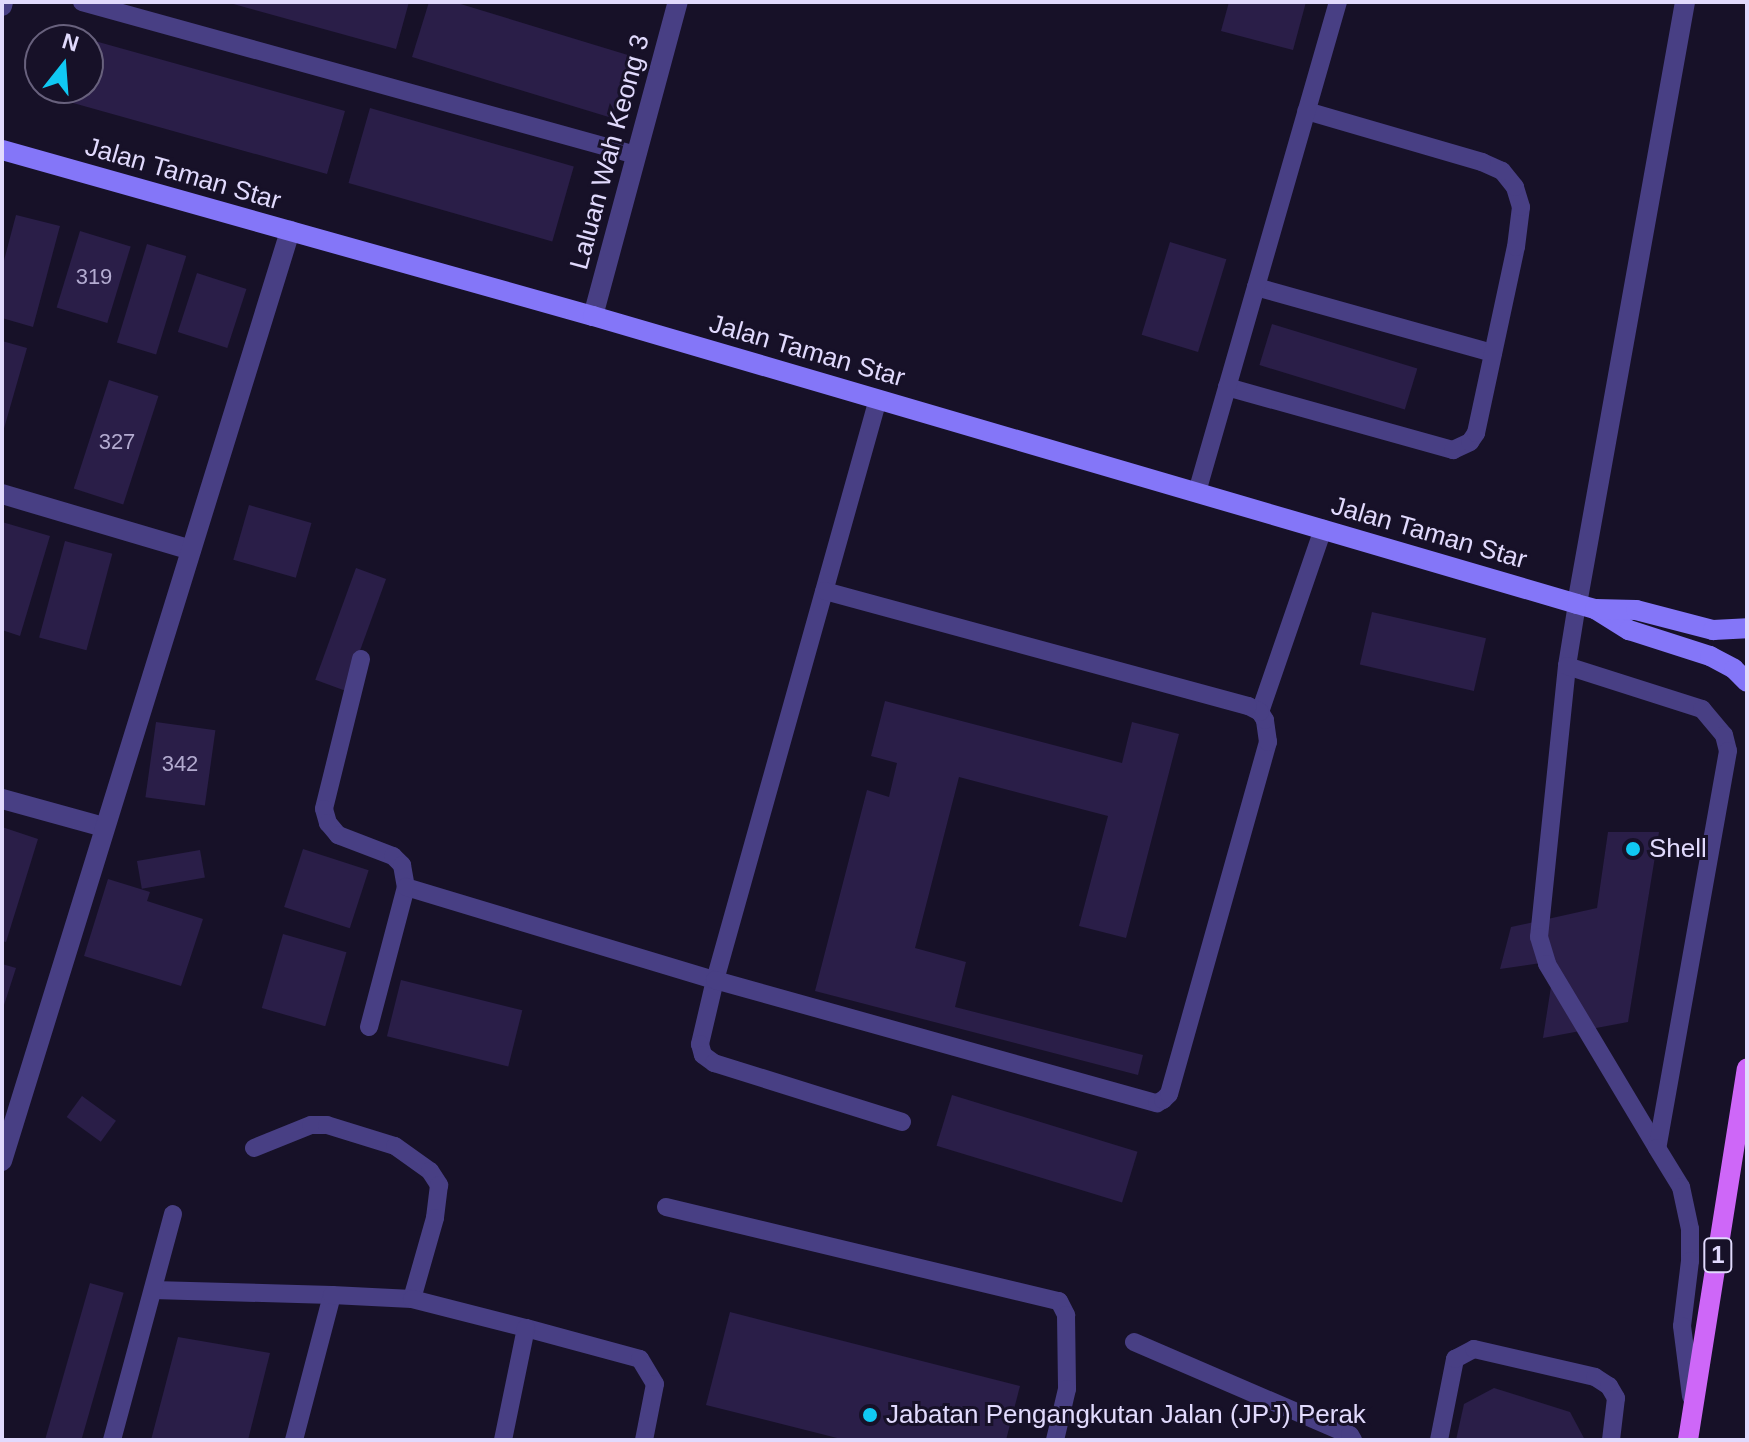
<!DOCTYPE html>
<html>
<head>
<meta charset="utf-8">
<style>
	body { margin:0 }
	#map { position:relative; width:1749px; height:1442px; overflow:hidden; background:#171128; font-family:Arial,sans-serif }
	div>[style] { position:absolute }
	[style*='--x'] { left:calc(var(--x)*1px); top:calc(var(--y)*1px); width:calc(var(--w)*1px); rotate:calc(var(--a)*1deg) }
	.building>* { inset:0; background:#2a1e48; transform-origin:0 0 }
	.lane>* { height:18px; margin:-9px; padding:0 9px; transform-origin:9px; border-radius:9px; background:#483f84 }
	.street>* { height:20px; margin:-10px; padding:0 10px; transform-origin:10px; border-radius:10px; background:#483f84 }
	.secondary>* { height:20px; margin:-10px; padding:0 10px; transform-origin:10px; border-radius:10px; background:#8476f8 }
	.primary>* { height:20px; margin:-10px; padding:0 10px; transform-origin:10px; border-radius:10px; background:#ce67f8 }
	.dots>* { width:22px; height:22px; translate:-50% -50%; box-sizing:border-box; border:4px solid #171128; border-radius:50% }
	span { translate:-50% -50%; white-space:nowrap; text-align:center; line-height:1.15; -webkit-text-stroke:6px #171128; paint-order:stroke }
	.number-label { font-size:22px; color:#b3abd0 }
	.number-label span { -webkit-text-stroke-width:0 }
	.shield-label span { padding:2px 6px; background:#171128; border:2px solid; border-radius:6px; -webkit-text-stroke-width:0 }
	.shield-label { font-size:24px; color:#e1dafd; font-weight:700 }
	.street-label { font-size:26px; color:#e1dafd }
	.poi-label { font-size:26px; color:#e1dafd }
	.left { translate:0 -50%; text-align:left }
	.frame { position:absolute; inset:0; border:4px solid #e1dafd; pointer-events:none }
	.north { position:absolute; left:24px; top:24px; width:80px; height:80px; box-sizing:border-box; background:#171128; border:2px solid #68617d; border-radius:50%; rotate:17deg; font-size:22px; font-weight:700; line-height:32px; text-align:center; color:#e1dafd }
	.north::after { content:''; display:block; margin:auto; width:28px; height:36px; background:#10c9f3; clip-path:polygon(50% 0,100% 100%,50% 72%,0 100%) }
</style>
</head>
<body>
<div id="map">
	<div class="building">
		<div style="clip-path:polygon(226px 2px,409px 2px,396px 49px)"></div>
		<div style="clip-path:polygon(429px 2px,454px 2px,631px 56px,612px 118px,412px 57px)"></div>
		<div style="clip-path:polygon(1229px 2px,1306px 2px,1293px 50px,1221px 31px)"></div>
		<div style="clip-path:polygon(59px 31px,345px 111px,327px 174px,41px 94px,43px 88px,88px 88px,88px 40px,57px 40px)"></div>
		<div style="left:370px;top:108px;width:212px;height:78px;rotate:16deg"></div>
		<div style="clip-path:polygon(16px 215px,60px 226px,33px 327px,2px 318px,2px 268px)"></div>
		<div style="left:80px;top:231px;width:53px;height:80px;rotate:17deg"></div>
		<div style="left:1170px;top:242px;width:59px;height:97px;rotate:17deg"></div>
		<div style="left:147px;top:244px;width:41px;height:103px;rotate:17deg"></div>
		<div style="left:197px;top:273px;width:52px;height:62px;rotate:18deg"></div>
		<div style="left:1272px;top:324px;width:152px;height:43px;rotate:17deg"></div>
		<div style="clip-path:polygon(2px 341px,27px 348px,3px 432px,2px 431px)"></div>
		<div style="left:109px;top:380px;width:52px;height:114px;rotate:18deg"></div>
		<div style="left:249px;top:505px;width:65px;height:57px;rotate:16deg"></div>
		<div style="clip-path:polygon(2px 522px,50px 536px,20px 636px,2px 630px)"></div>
		<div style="left:65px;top:541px;width:49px;height:100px;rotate:15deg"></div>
		<div style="left:356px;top:568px;width:32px;height:119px;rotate:20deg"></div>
		<div style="left:1372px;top:612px;width:117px;height:54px;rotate:13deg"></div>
		<div style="clip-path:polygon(885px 701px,1122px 763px,1132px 722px,1179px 734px,1126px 938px,1079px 926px,1108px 816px,959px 777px,915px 948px,966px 962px,955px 1007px,1143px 1055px,1138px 1075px,815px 991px,867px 790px,889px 797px,897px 763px,871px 756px)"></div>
		<div style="left:156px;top:722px;width:60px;height:76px;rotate:8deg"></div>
		<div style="clip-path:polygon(2px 827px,38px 839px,6px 942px,2px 941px)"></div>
		<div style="clip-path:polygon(1608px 832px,1659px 832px,1628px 1022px,1543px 1038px,1555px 961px,1500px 969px,1511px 927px,1597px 908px)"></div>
		<div style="left:303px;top:849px;width:69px;height:61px;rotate:18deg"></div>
		<div style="left:200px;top:850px;width:28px;height:64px;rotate:80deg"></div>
		<div style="clip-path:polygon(108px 879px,150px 892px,147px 901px,203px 919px,181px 986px,84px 956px)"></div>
		<div style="left:283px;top:934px;width:66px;height:77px;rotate:16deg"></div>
		<div style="clip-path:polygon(2px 964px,16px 968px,4px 1005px,2px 1005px)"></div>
		<div style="left:401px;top:980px;width:125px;height:58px;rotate:14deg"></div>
		<div style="left:952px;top:1095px;width:194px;height:53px;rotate:17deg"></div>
		<div style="left:82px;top:1096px;width:42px;height:26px;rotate:36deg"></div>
		<div style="left:90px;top:1283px;width:35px;height:163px;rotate:16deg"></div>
		<div style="clip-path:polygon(730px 1312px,1020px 1386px,1006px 1440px,845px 1440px,706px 1405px)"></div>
		<div style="clip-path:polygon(178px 1337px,270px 1353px,248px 1440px,151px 1440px)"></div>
		<div style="clip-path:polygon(1494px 1388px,1570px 1412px,1585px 1440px,1456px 1440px,1464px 1404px)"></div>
	</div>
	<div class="lane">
		<div style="--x:82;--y:2;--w:575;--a:15.44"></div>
		<div style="--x:1256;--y:287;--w:246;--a:15.6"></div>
		<div style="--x:1227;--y:387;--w:235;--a:15.6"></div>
		<div style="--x:1453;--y:450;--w:19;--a:-25"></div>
		<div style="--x:1470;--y:442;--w:11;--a:-56"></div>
		<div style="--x:1476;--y:433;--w:190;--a:-77.9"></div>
		<div style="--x:1516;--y:247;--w:40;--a:-82.9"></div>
		<div style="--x:1521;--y:207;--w:21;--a:-107"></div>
		<div style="--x:1515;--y:187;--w:21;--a:-129"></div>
		<div style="--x:1502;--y:171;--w:22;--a:-156"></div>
		<div style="--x:1482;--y:162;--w:183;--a:-163.8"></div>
		<div style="--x:878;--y:399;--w:603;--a:105.67"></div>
		<div style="--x:715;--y:980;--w:66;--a:103.2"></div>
		<div style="--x:700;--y:1044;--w:11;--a:75"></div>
		<div style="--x:703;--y:1055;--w:14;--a:36"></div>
		<div style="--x:714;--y:1063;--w:197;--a:17.4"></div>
		<div style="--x:1197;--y:492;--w:510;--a:-73.95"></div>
		<div style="--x:1577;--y:604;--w:63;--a:99.2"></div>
		<div style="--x:1567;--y:666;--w:272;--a:95.9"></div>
		<div style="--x:1539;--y:937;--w:28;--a:73"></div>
		<div style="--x:1547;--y:964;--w:214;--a:59.1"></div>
		<div style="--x:361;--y:659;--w:154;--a:103.9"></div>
		<div style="--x:324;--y:809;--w:15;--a:74"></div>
		<div style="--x:328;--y:823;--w:16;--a:50"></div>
		<div style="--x:338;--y:835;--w:59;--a:20.9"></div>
		<div style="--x:393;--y:856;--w:13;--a:45"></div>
		<div style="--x:402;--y:865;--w:22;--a:80"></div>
		<div style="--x:1567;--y:666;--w:142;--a:17.7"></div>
		<div style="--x:1702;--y:709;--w:34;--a:50"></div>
		<div style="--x:1724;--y:735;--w:16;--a:76"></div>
		<div style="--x:1728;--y:751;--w:403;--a:100.1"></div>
		<div style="--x:1657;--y:1148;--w:46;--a:58.4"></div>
		<div style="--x:1681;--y:1187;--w:43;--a:77.9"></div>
		<div style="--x:1690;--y:1229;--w:32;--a:90"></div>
		<div style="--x:1690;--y:1261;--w:65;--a:97"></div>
		<div style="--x:1682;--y:1326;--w:71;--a:82.7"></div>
		<div style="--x:1260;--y:712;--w:194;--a:-71"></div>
		<div style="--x:369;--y:1027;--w:145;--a:-75.2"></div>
		<div style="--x:406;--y:887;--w:323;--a:16.8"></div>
		<div style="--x:715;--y:980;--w:459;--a:15.6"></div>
		<div style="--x:1157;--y:1103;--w:7;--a:-27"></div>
		<div style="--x:1163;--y:1100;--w:8;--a:-45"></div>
		<div style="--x:1169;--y:1094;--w:366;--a:-74.3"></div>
		<div style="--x:1268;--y:742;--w:22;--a:-98"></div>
		<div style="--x:1265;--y:720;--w:9;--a:-122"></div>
		<div style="--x:1260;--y:712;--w:13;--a:-153"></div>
		<div style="--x:1248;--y:706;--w:439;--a:-164.8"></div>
		<div style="--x:254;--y:1148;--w:61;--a:-22"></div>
		<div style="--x:311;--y:1125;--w:16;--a:0"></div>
		<div style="--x:327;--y:1125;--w:71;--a:17.2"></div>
		<div style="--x:395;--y:1146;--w:43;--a:35.5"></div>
		<div style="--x:430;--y:1171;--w:17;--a:57"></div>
		<div style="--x:439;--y:1185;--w:33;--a:97"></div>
		<div style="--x:435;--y:1218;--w:84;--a:105.9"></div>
		<div style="--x:666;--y:1207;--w:404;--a:13.5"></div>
		<div style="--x:1059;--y:1301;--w:16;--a:63"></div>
		<div style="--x:1066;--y:1315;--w:74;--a:89.2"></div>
		<div style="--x:1067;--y:1389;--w:52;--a:103.2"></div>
		<div style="--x:153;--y:1290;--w:179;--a:1.6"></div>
		<div style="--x:526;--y:1328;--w:118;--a:15.2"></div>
		<div style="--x:640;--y:1359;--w:29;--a:59"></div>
		<div style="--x:655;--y:1384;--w:57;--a:101.1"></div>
		<div style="--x:1134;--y:1342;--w:235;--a:23.3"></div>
		<div style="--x:1350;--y:1435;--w:6;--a:59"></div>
		<div style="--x:112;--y:1440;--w:234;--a:-74.9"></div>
		<div style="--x:294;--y:1440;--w:150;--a:-75.3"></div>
		<div style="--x:332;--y:1295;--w:80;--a:2.9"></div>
		<div style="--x:412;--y:1299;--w:118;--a:14.3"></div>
		<div style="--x:526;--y:1328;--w:114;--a:101.6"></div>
		<div style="--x:1439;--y:1440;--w:83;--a:-78.8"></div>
		<div style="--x:1455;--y:1359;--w:21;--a:-28"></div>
		<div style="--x:1474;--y:1349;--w:124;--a:13"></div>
		<div style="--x:1595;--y:1377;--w:17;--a:33"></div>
		<div style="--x:1609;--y:1386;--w:14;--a:60"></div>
		<div style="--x:1616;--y:1398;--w:42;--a:96.8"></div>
	</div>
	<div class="street">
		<div style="--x:2;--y:6;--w:4;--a:-76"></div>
		<div style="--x:593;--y:316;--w:325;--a:-74.9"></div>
		<div style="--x:2;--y:494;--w:197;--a:16.5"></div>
		<div style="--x:1577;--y:604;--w:612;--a:-79.83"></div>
		<div style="--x:2;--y:799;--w:106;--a:15.4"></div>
		<div style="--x:2;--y:1161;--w:974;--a:-72.79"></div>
	</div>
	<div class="secondary">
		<div style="--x:2;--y:150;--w:614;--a:15.69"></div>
		<div style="--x:593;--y:316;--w:1025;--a:16.31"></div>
		<div style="--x:1577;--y:604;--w:19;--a:16"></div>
		<div style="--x:1595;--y:609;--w:40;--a:32"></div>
		<div style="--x:1629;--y:630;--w:85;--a:17.8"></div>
		<div style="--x:1710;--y:656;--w:27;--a:28"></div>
		<div style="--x:1734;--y:669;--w:18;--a:45"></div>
		<div style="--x:1595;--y:609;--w:41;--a:1.4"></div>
		<div style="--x:1636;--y:610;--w:80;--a:14.6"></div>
		<div style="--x:1713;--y:630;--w:34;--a:-3"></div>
	</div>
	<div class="primary">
		<div style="--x:1688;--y:1440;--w:376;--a:-81"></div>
	</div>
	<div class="dots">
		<div style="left:1633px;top:849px;background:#10c9f3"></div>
		<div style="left:870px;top:1415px;background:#10c9f3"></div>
	</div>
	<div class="number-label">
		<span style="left:94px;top:277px">319</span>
		<span style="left:117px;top:442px">327</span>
		<span style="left:180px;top:764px">342</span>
	</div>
	<div class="shield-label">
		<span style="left:1718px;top:1255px">1</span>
	</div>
	<div class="street-label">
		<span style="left:610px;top:152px;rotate:-75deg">Laluan Wah Keong 3</span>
		<span style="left:183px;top:174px;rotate:16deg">Jalan Taman Star</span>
		<span style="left:807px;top:351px;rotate:16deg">Jalan Taman Star</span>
		<span style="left:1429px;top:533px;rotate:16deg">Jalan Taman Star</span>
	</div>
	<div class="poi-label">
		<span class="left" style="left:1649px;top:849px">Shell</span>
		<span class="left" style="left:886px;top:1415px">Jabatan Pengangkutan Jalan (JPJ) Perak</span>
	</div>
	<div class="frame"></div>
	<div class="north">N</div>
</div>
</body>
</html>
